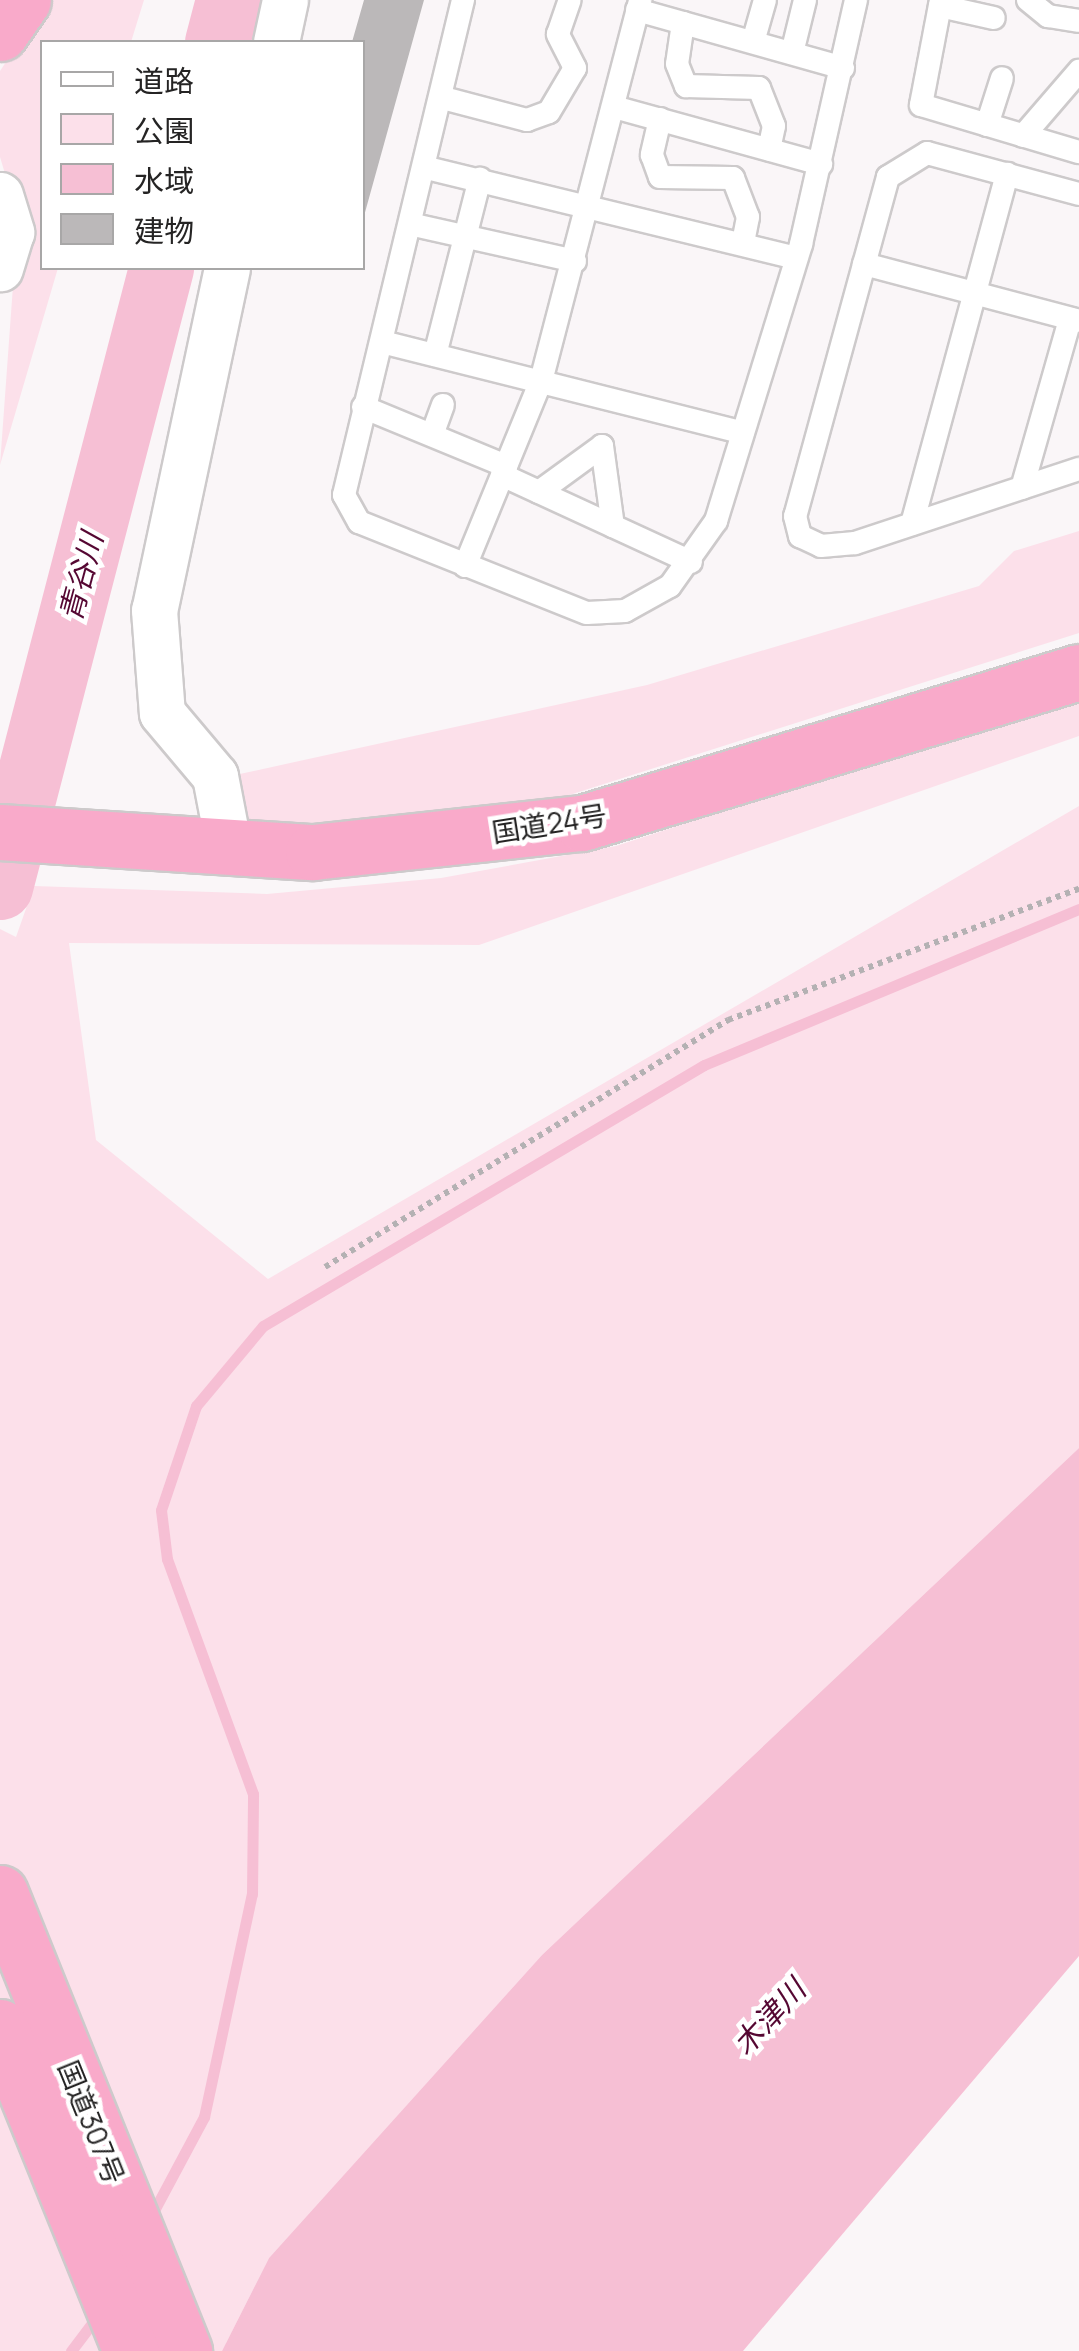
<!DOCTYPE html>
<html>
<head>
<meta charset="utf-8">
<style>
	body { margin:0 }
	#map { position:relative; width:1079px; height:2351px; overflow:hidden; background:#faf6f8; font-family:Manrope,"Noto Sans JP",sans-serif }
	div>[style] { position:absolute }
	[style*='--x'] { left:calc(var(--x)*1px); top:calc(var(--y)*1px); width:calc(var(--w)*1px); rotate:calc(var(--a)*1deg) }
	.green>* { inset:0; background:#fce0ea }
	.water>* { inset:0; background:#f6bfd4 }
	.stream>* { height:11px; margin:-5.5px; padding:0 5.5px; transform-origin:5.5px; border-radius:5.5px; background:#f6bfd4 }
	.river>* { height:65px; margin:-32.5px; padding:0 32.5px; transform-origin:32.5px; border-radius:32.5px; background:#f6bfd4 }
	.building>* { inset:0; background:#bbb8b9 }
	.path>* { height:6px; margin-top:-3px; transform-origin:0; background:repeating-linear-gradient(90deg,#b4b1b3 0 5px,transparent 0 10px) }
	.roads { filter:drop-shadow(2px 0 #cdcacb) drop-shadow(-2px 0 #cdcacb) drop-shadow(0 2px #cdcacb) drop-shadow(0 -2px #cdcacb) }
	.lane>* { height:22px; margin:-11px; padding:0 11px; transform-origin:11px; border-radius:11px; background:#fff }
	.street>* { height:45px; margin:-22.5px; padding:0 22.5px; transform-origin:22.5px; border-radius:22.5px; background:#fff }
	.highway>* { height:55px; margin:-27.5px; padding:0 27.5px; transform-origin:27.5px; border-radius:27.5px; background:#f9aaca }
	span { translate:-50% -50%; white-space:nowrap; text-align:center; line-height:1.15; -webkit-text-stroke:9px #fff; paint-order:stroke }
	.street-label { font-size:28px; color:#252424 }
	.water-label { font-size:30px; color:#550732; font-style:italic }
	.legend { position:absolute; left:40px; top:40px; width:325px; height:230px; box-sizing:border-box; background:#fff; border:2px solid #a8a7a7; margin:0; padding:12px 18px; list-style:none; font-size:30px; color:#252424 }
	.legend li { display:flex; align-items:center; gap:20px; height:50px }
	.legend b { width:50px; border:2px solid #a8a7a7 }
</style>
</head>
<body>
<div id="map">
	<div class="green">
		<div style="clip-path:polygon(47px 0,144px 0,131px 42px,42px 42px,42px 268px,58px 268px,0 465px,18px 217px,0 157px,0 71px)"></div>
		<div style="clip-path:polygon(1079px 531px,1079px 633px,563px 797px,239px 833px,226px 777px,647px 685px,979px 586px,1014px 551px)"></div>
		<div style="clip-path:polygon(1079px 696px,1079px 736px,479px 945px,69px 943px,96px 1140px,268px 1279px,1079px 806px,1079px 1448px,542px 1955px,269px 2258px,222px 2351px,0 2351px,0 929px,16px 937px,34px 886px,267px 894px,441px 878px,616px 846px)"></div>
	</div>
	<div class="water">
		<div style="clip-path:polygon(1079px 1448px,1079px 1956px,743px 2351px,222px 2351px,269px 2258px,542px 1955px)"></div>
	</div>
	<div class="stream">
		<div style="--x:150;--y:2218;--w:115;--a:-61.9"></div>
		<div style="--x:204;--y:2117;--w:228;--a:-77.9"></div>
		<div style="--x:252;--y:1894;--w:100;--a:-89.4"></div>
		<div style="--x:253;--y:1794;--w:250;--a:-110.1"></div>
		<div style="--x:167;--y:1559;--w:49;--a:-97"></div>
		<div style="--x:161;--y:1510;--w:110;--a:-71.4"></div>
		<div style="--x:196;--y:1406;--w:104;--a:-50.1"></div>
		<div style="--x:263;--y:1326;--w:512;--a:-30.62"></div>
		<div style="--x:704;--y:1065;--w:406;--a:-22.6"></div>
		<div style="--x:71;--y:2351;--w:46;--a:-52.9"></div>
	</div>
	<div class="river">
		<div style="--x:217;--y:42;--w:43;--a:-75.3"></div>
		<div style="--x:0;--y:887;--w:640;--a:-75.42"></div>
	</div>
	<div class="building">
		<div style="clip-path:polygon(364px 0,424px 0,364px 216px,362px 42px,352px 42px)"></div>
	</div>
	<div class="path">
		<div style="--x:325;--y:1267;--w:473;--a:-31.5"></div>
		<div style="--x:728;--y:1020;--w:375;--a:-20.5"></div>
	</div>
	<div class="roads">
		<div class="lane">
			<div style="--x:463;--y:0;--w:509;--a:103.52"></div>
			<div style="--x:344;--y:495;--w:31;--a:61"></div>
			<div style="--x:359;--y:522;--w:245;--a:21.8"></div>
			<div style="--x:587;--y:613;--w:38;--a:-3"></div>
			<div style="--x:625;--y:611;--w:51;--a:-29.1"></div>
			<div style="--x:670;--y:586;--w:80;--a:-54.7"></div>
			<div style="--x:716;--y:521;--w:290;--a:-72.9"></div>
			<div style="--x:801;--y:244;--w:250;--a:-77.3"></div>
			<div style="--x:941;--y:0;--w:107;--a:100.8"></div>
			<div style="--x:921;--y:105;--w:165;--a:16.6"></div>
			<div style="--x:1028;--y:0;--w:26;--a:39"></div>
			<div style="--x:1048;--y:16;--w:31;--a:9"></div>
			<div style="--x:940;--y:6;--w:55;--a:12.5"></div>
			<div style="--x:637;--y:10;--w:214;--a:15.7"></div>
			<div style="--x:683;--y:23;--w:41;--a:98.3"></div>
			<div style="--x:677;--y:64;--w:24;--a:68"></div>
			<div style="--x:686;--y:86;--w:73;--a:1.6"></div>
			<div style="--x:759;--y:88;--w:41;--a:68.5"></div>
			<div style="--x:774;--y:126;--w:24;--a:102"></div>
			<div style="--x:753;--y:42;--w:44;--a:-74.1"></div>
			<div style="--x:792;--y:53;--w:55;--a:-76.2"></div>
			<div style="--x:443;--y:98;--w:87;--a:14.7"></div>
			<div style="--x:527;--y:120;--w:23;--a:-20"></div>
			<div style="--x:549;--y:112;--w:51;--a:-59.4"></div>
			<div style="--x:575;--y:68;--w:38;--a:-117"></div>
			<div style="--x:558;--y:34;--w:36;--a:-71"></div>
			<div style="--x:614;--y:107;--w:215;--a:15.4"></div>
			<div style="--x:660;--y:119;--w:37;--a:103"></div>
			<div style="--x:652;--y:155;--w:23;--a:70"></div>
			<div style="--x:660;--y:177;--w:73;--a:0.8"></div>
			<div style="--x:733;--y:178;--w:42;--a:69"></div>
			<div style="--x:748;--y:217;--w:26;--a:101"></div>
			<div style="--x:987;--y:125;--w:49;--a:-72.3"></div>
			<div style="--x:1023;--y:136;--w:86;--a:-49.3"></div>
			<div style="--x:427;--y:168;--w:380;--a:13.7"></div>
			<div style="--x:1079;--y:194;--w:157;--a:-164.9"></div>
			<div style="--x:927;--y:153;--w:46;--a:148.4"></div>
			<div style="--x:888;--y:177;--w:352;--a:105.3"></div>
			<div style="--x:795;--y:516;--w:21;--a:76"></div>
			<div style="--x:800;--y:536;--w:23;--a:25"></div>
			<div style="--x:821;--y:546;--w:34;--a:-5"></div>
			<div style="--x:855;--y:543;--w:236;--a:-18.3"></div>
			<div style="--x:414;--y:225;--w:165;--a:12.6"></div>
			<div style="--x:864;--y:264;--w:222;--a:14.8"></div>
			<div style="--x:382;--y:342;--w:372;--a:14.1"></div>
			<div style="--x:435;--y:355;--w:182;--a:-75.7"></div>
			<div style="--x:363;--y:407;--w:155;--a:22.4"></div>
			<div style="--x:432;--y:435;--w:32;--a:-70"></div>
			<div style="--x:502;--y:475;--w:208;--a:24.7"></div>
			<div style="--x:1022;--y:488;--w:176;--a:-74.1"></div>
			<div style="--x:539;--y:492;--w:78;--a:-36.1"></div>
			<div style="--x:602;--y:446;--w:81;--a:82.2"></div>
			<div style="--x:912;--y:524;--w:363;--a:-74.8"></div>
			<div style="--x:465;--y:566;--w:200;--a:-67.7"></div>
			<div style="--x:541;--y:381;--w:394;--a:-75.4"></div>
		</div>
		<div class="street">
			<div style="--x:276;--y:42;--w:43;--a:-77.9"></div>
			<div style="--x:0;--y:195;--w:39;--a:73"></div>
			<div style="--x:11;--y:232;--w:38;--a:107"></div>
			<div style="--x:227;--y:268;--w:350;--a:102"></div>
			<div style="--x:154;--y:610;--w:103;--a:85.6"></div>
			<div style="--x:162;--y:713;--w:82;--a:49.9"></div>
			<div style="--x:215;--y:776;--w:74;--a:79.1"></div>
		</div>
		<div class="highway">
			<div style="--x:0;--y:33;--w:40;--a:-55.1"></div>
			<div style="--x:0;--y:832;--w:314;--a:3.7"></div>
			<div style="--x:313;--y:852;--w:271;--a:-6.2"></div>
			<div style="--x:582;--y:823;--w:519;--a:-16.9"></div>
			<div style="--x:0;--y:1893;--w:494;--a:68.1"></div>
			<div style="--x:0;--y:2027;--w:349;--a:68"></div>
		</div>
	</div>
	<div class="street-label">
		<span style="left:549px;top:823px;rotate:-9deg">国道24号</span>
		<span style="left:92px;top:2122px;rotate:68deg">国道307号</span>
	</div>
	<div class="water-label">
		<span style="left:81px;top:577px;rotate:-75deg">青谷川</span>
		<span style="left:769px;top:2017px;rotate:-47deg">木津川</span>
	</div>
	<ul class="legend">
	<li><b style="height:12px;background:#fff"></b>道路</li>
	<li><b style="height:28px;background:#fce0ea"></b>公園</li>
	<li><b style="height:28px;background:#f6bfd4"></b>水域</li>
	<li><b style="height:28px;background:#bbb8b9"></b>建物</li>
	</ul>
</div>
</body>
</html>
